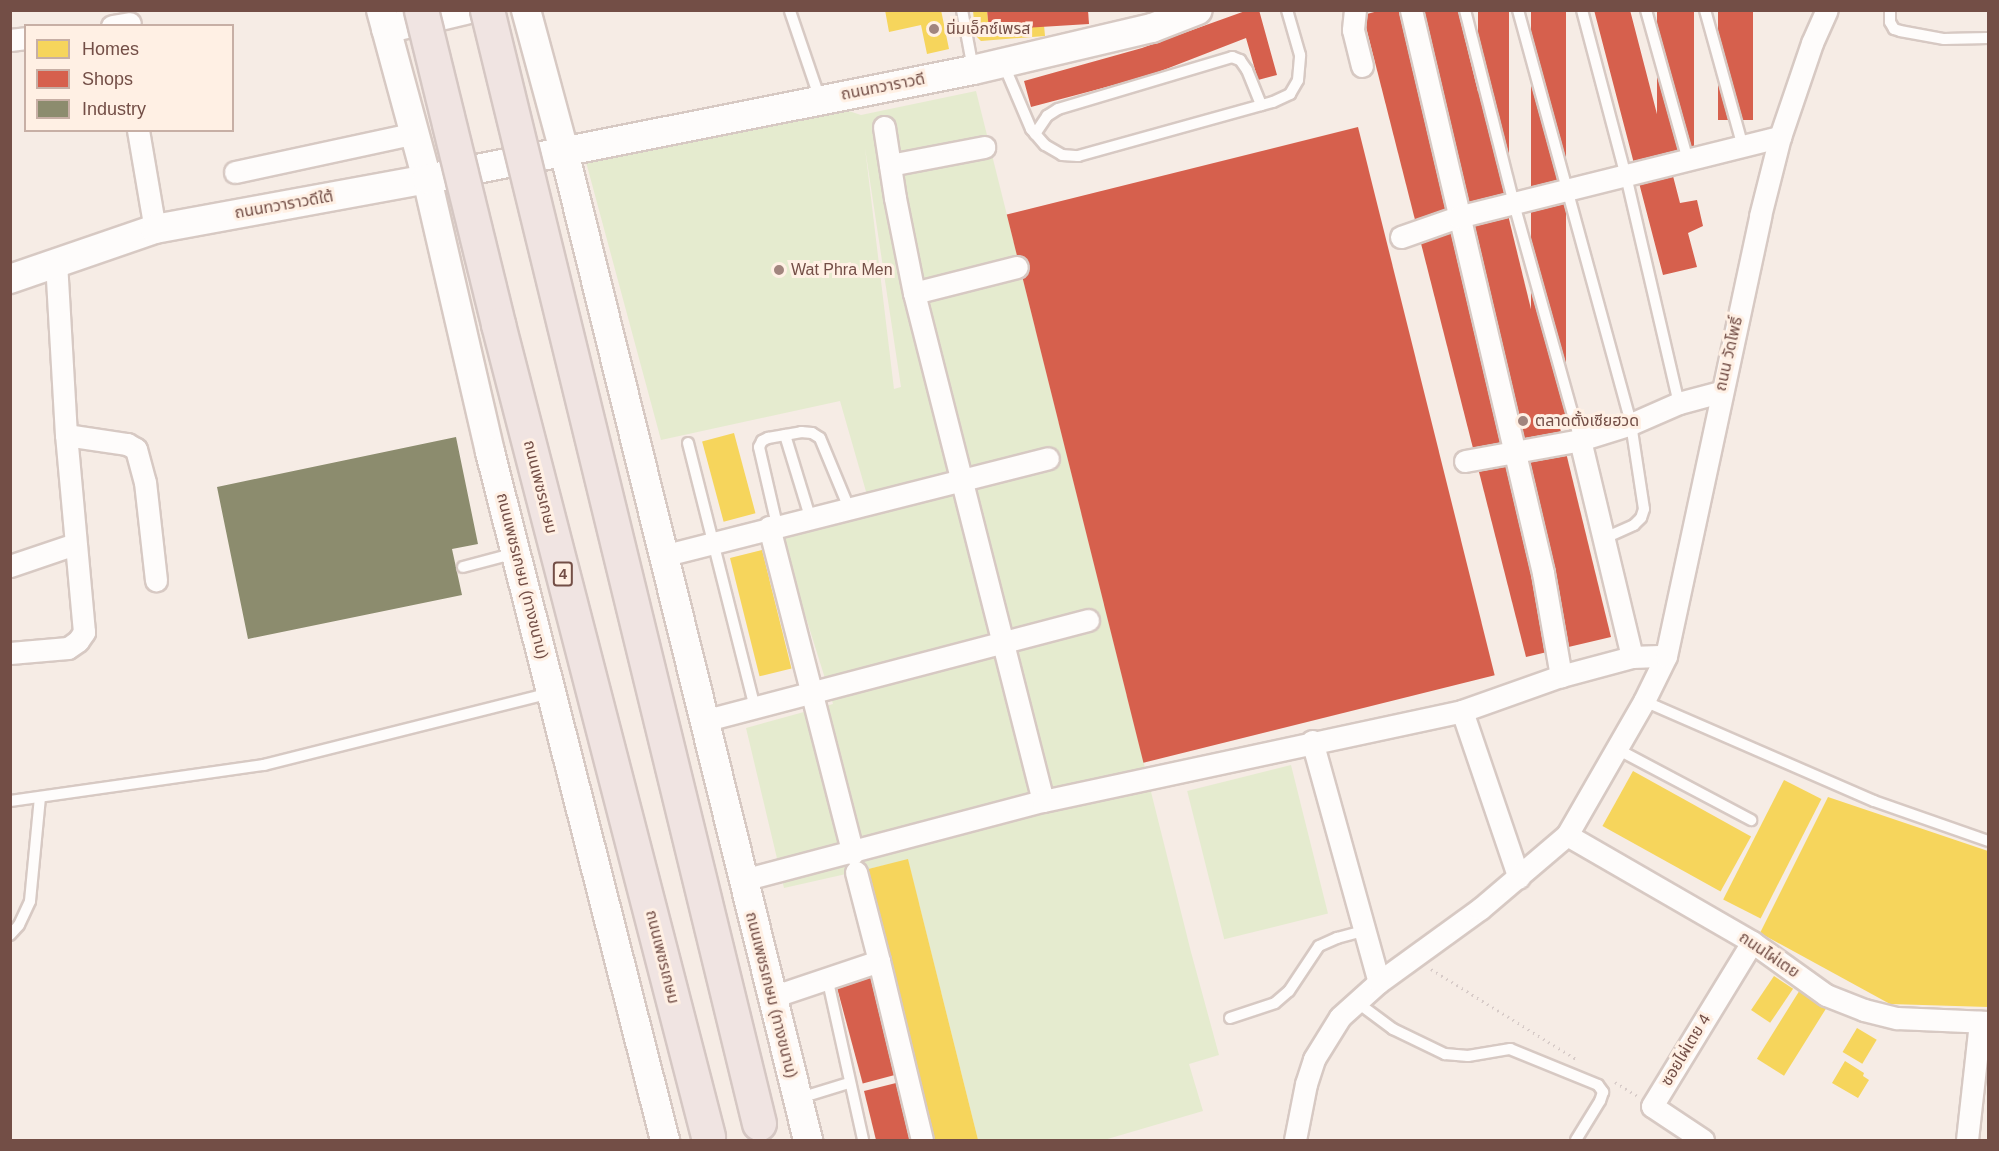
<!DOCTYPE html>
<html>
<head>
<meta charset="utf-8">
<style>
	body { margin:0 }
	#map { position:relative; width:1999px; height:1151px; overflow:hidden; background:#f6ece5; font-family:Arial,"Noto Sans Thai",sans-serif }
	div>[style] { position:absolute }
	[style*='--x'] { left:calc(var(--x)*1px); top:calc(var(--y)*1px); width:calc(var(--w)*1px); rotate:calc(var(--a)*1deg) }
	.green>* { inset:0; background:#e5ebcf; transform-origin:0 0 }
	.homes>* { inset:0; background:#f6d55c; transform-origin:0 0 }
	.shops>* { inset:0; background:#d6604d; transform-origin:0 0 }
	.industry>* { inset:0; background:#8c8c6e }
	.path>* { height:3px; margin-top:-1.5px; transform-origin:0; background:repeating-linear-gradient(90deg,#d7cbc8 0 1.5px,transparent 0 6px) }
	.roads { filter:drop-shadow(2px 0 #d7c9c3) drop-shadow(-2px 0 #d7c9c3) drop-shadow(0 2px #d7c9c3) drop-shadow(0 -2px #d7c9c3) }
	.lane>* { height:10px; margin:-5px; padding:0 5px; transform-origin:5px; border-radius:5px; background:#fefcfb }
	.street>* { height:21px; margin:-10.5px; padding:0 10.5px; transform-origin:10.5px; border-radius:10.5px; background:#fefcfb }
	.secondary>* { height:28px; margin:-14px; padding:0 14px; transform-origin:14px; border-radius:14px; background:#fefcfb }
	.bridges { filter:drop-shadow(2px 0 #d5c7c3) drop-shadow(-2px 0 #d5c7c3) drop-shadow(0 2px #d5c7c3) drop-shadow(0 -2px #d5c7c3) }
	.highway-bridge>* { height:33px; margin:-16.5px; padding:0 16.5px; transform-origin:16.5px; border-radius:16.5px; background:#f0e4e2 }
	.dots>* { width:16px; height:16px; translate:-50% -50%; box-sizing:border-box; border:3px solid #fff0e4; border-radius:50% }
	span { translate:-50% -50%; white-space:nowrap; text-align:center; line-height:1.15; -webkit-text-stroke:6px #fff0e4; paint-order:stroke }
	.shield-label span { padding:2px 4px; background:#fff0e4; border:2px solid; border-radius:4px; -webkit-text-stroke-width:0 }
	.shield-label { font-size:15px; color:#734e46; font-weight:700 }
	.poi-label { font-size:16px; color:#734e46 }
	.left { translate:0 -50%; text-align:left }
	.street-label { font-size:16px; color:#734e46 }
	.frame { position:absolute; inset:0; border:12px solid #734e46; pointer-events:none }
	.legend { position:absolute; left:24px; top:24px; width:210px; height:108px; box-sizing:border-box; background:#fff0e4; border:2px solid #c7afa5; margin:0; padding:8px 10px; list-style:none; font-size:18px; color:#734e46 }
	.legend li { display:flex; align-items:center; gap:12px; height:30px }
	.legend b { width:30px; border:2px solid #c7afa5 }
</style>
</head>
<body>
<div id="map">
	<div class="green">
		<div style="clip-path:polygon(evenodd,976px 91px,1191px 952px,1219px 1055px,1189px 1064px,1203px 1111px,1104px 1140px,978px 1140px,908px 860px,784px 888px,746px 728px,833px 704px,777px 525px,869px 502px,840px 401px,661px 440px,586px 162px,849px 111px,861px 115px,976px 91px,865px 148px,901px 387px,894px 389px,865px 148px)"></div>
		<div style="left:1291px;top:765px;width:153px;height:107px;rotate:76deg"></div>
	</div>
	<div class="homes">
		<div style="clip-path:polygon(885px 10px,941px 10px,949px 49px,927px 54px,921px 25px,889px 32px)"></div>
		<div style="clip-path:polygon(973px 10px,987px 10px,989px 30px,1044px 25px,1045px 36px,981px 41px,975px 35px)"></div>
		<div style="left:734px;top:433px;width:83px;height:33px;rotate:75deg"></div>
		<div style="left:762px;top:550px;width:122px;height:33px;rotate:76deg"></div>
		<div style="left:1633px;top:771px;width:135px;height:63px;rotate:29deg"></div>
		<div style="left:1784px;top:780px;width:42px;height:134px;rotate:27deg"></div>
		<div style="clip-path:polygon(1828px 797px,1988px 851px,1988px 1007px,1890px 1004px,1760px 933px)"></div>
		<div style="left:908px;top:859px;width:290px;height:45px;rotate:76deg"></div>
		<div style="left:1774px;top:976px;width:23px;height:41px;rotate:34deg"></div>
		<div style="left:1803px;top:985px;width:32px;height:87px;rotate:32deg"></div>
		<div style="left:1857px;top:1028px;width:23px;height:28px;rotate:31deg"></div>
		<div style="clip-path:polygon(1845px 1061px,1864px 1073px,1863px 1076px,1869px 1080px,1858px 1098px,1832px 1083px)"></div>
	</div>
	<div class="shops">
		<div style="clip-path:polygon(987px 10px,1088px 10px,1089px 24px,989px 30px)"></div>
		<div style="clip-path:polygon(1248px 10px,1259px 10px,1277px 75px,1258px 80px,1246px 38px,1148px 76px,1031px 107px,1024px 81px,1142px 48px)"></div>
		<div style="clip-path:polygon(1382px 10px,1458px 10px,1611px 637px,1526px 657px,1363px 15px)"></div>
		<div style="left:1478px;top:10px;width:31px;height:428px"></div>
		<div style="left:1531px;top:10px;width:35px;height:415px"></div>
		<div style="clip-path:polygon(1594px 10px,1630px 10px,1680px 203px,1697px 200px,1703px 226px,1688px 233px,1697px 267px,1663px 275px)"></div>
		<div style="left:1657px;top:10px;width:37px;height:142px"></div>
		<div style="left:1718px;top:10px;width:35px;height:110px"></div>
		<div style="left:1358px;top:127px;width:565px;height:362px;rotate:76deg"></div>
		<div style="left:874px;top:975px;width:102px;height:39px;rotate:75deg"></div>
		<div style="clip-path:polygon(900px 1082px,914px 1140px,876px 1140px,864px 1091px)"></div>
	</div>
	<div class="industry">
		<div style="clip-path:polygon(456px 437px,478px 544px,452px 549px,462px 595px,248px 639px,217px 487px)"></div>
	</div>
	<div class="path">
		<div style="--x:1431;--y:969;--w:173;--a:31.8"></div>
		<div style="--x:1615;--y:1082;--w:26;--a:32"></div>
	</div>
	<div class="roads">
		<div class="lane">
			<div style="--x:962;--y:10;--w:60;--a:79.4"></div>
			<div style="--x:1465;--y:10;--w:200;--a:75.8"></div>
			<div style="--x:1514;--y:204;--w:245;--a:74.4"></div>
			<div style="--x:1518;--y:10;--w:429;--a:74.7"></div>
			<div style="--x:1631;--y:424;--w:86;--a:81.3"></div>
			<div style="--x:1644;--y:509;--w:9;--a:108"></div>
			<div style="--x:1641;--y:518;--w:10;--a:135"></div>
			<div style="--x:1634;--y:525;--w:34;--a:156"></div>
			<div style="--x:1582;--y:10;--w:172;--a:75.2"></div>
			<div style="--x:1626;--y:176;--w:233;--a:76.9"></div>
			<div style="--x:1646;--y:10;--w:156;--a:74.4"></div>
			<div style="--x:1705;--y:10;--w:142;--a:74.5"></div>
			<div style="--x:1890;--y:10;--w:12;--a:90"></div>
			<div style="--x:1890;--y:22;--w:8;--a:60"></div>
			<div style="--x:1894;--y:29;--w:6;--a:18"></div>
			<div style="--x:1900;--y:31;--w:45;--a:10.3"></div>
			<div style="--x:1944;--y:39;--w:44;--a:-1.3"></div>
			<div style="--x:790;--y:11;--w:93;--a:71.2"></div>
			<div style="--x:1003;--y:63;--w:72;--a:67"></div>
			<div style="--x:1031;--y:129;--w:21;--a:49"></div>
			<div style="--x:1045;--y:145;--w:20;--a:30"></div>
			<div style="--x:1062;--y:155;--w:16;--a:4"></div>
			<div style="--x:1078;--y:156;--w:202;--a:-15.5"></div>
			<div style="--x:1273;--y:102;--w:19;--a:-25"></div>
			<div style="--x:1290;--y:94;--w:16;--a:-60"></div>
			<div style="--x:1298;--y:80;--w:25;--a:-85"></div>
			<div style="--x:1300;--y:55;--w:47;--a:-106.1"></div>
			<div style="--x:1035;--y:134;--w:22;--a:-56"></div>
			<div style="--x:1047;--y:116;--w:13;--a:-32"></div>
			<div style="--x:1058;--y:109;--w:182;--a:-16.6"></div>
			<div style="--x:1232;--y:57;--w:9;--a:21"></div>
			<div style="--x:1240;--y:60;--w:12;--a:55"></div>
			<div style="--x:1247;--y:70;--w:38;--a:68"></div>
			<div style="--x:785;--y:435;--w:86;--a:73"></div>
			<div style="--x:688;--y:443;--w:272;--a:75.8"></div>
			<div style="--x:777;--y:525;--w:80;--a:-103"></div>
			<div style="--x:759;--y:447;--w:7;--a:-63"></div>
			<div style="--x:762;--y:441;--w:7;--a:-27"></div>
			<div style="--x:768;--y:438;--w:34;--a:-10"></div>
			<div style="--x:801;--y:432;--w:11;--a:5"></div>
			<div style="--x:812;--y:433;--w:9;--a:32"></div>
			<div style="--x:820;--y:438;--w:76;--a:67.5"></div>
			<div style="--x:463;--y:567;--w:55;--a:-14.8"></div>
			<div style="--x:1644;--y:701;--w:251;--a:23.5"></div>
			<div style="--x:1874;--y:801;--w:121;--a:19.3"></div>
			<div style="--x:1617;--y:749;--w:152;--a:27.9"></div>
			<div style="--x:10;--y:801;--w:257;--a:-8.1"></div>
			<div style="--x:264;--y:765;--w:296;--a:-14.1"></div>
			<div style="--x:10;--y:935;--w:13;--a:-48"></div>
			<div style="--x:19;--y:925;--w:26;--a:-65"></div>
			<div style="--x:30;--y:901;--w:104;--a:-84.5"></div>
			<div style="--x:827;--y:977;--w:167;--a:77.5"></div>
			<div style="--x:1358;--y:1003;--w:44;--a:36.6"></div>
			<div style="--x:1393;--y:1029;--w:58;--a:25.7"></div>
			<div style="--x:1445;--y:1054;--w:23;--a:5"></div>
			<div style="--x:1468;--y:1056;--w:43;--a:-9.5"></div>
			<div style="--x:1510;--y:1049;--w:95;--a:22.2"></div>
			<div style="--x:1598;--y:1085;--w:9;--a:54"></div>
			<div style="--x:1603;--y:1092;--w:9;--a:108"></div>
			<div style="--x:1600;--y:1101;--w:46;--a:121.6"></div>
			<div style="--x:1230;--y:1018;--w:47;--a:-18.4"></div>
			<div style="--x:1275;--y:1003;--w:18;--a:-41"></div>
			<div style="--x:1289;--y:991;--w:54;--a:-56.3"></div>
			<div style="--x:1319;--y:946;--w:20;--a:-24"></div>
			<div style="--x:1337;--y:938;--w:30;--a:-15"></div>
			<div style="--x:800;--y:1098;--w:51;--a:-17"></div>
		</div>
		<div class="street">
			<div style="--x:1355;--y:10;--w:20;--a:96"></div>
			<div style="--x:1353;--y:30;--w:37;--a:76"></div>
			<div style="--x:1411;--y:10;--w:578;--a:76.8"></div>
			<div style="--x:1543;--y:573;--w:105;--a:80.1"></div>
			<div style="--x:112;--y:26;--w:18;--a:-9"></div>
			<div style="--x:10;--y:40;--w:16;--a:-7"></div>
			<div style="--x:884;--y:127;--w:72;--a:81.2"></div>
			<div style="--x:895;--y:198;--w:97;--a:78.7"></div>
			<div style="--x:914;--y:293;--w:524;--a:75.75"></div>
			<div style="--x:138;--y:130;--w:100;--a:80.3"></div>
			<div style="--x:890;--y:165;--w:96;--a:-10.8"></div>
			<div style="--x:235;--y:172;--w:184;--a:-12.2"></div>
			<div style="--x:1401;--y:237;--w:60;--a:-19.3"></div>
			<div style="--x:1458;--y:217;--w:332;--a:-14"></div>
			<div style="--x:914;--y:293;--w:106;--a:-14.2"></div>
			<div style="--x:66;--y:435;--w:62;--a:8.4"></div>
			<div style="--x:127;--y:444;--w:10;--a:29"></div>
			<div style="--x:136;--y:449;--w:34;--a:75"></div>
			<div style="--x:145;--y:482;--w:99;--a:83.6"></div>
			<div style="--x:1580;--y:440;--w:223;--a:76.5"></div>
			<div style="--x:1465;--y:461;--w:117;--a:-10.3"></div>
			<div style="--x:1580;--y:440;--w:53;--a:-17.4"></div>
			<div style="--x:1631;--y:424;--w:52;--a:-23.6"></div>
			<div style="--x:1679;--y:403;--w:42;--a:-15"></div>
			<div style="--x:769;--y:527;--w:337;--a:75.6"></div>
			<div style="--x:662;--y:556;--w:398;--a:-14.2"></div>
			<div style="--x:10;--y:566;--w:69;--a:-18.7"></div>
			<div style="--x:10;--y:653;--w:58;--a:-4.9"></div>
			<div style="--x:68;--y:648;--w:12;--a:-35"></div>
			<div style="--x:78;--y:641;--w:11;--a:-56"></div>
			<div style="--x:84;--y:632;--w:198;--a:-95.2"></div>
			<div style="--x:66;--y:435;--w:171;--a:-93.3"></div>
			<div style="--x:1462;--y:711;--w:176;--a:71.2"></div>
			<div style="--x:703;--y:721;--w:398;--a:-14.7"></div>
			<div style="--x:1312;--y:741;--w:250;--a:74.5"></div>
			<div style="--x:1567;--y:835;--w:214;--a:30"></div>
			<div style="--x:1752;--y:942;--w:91;--a:35.6"></div>
			<div style="--x:1826;--y:995;--w:41;--a:21.5"></div>
			<div style="--x:1864;--y:1010;--w:34;--a:14"></div>
			<div style="--x:1897;--y:1018;--w:91;--a:2.5"></div>
			<div style="--x:856;--y:872;--w:92;--a:75.5"></div>
			<div style="--x:743;--y:880;--w:310;--a:-14.8"></div>
			<div style="--x:1043;--y:801;--w:429;--a:-12.1"></div>
			<div style="--x:1462;--y:711;--w:105;--a:-19.5"></div>
			<div style="--x:1561;--y:676;--w:73;--a:-15"></div>
			<div style="--x:1632;--y:657;--w:34;--a:-2"></div>
			<div style="--x:772;--y:997;--w:113;--a:-18.6"></div>
			<div style="--x:879;--y:961;--w:184;--a:76.5"></div>
			<div style="--x:1295;--y:1140;--w:57;--a:-78.9"></div>
			<div style="--x:1306;--y:1084;--w:26;--a:-72"></div>
			<div style="--x:1314;--y:1059;--w:49;--a:-58.2"></div>
			<div style="--x:1340;--y:1017;--w:52;--a:-41.9"></div>
			<div style="--x:1379;--y:982;--w:125;--a:-35.9"></div>
			<div style="--x:1480;--y:909;--w:114;--a:-40.4"></div>
			<div style="--x:1567;--y:835;--w:155;--a:-60.1"></div>
			<div style="--x:1644;--y:701;--w:50;--a:-63.9"></div>
			<div style="--x:1666;--y:656;--w:450;--a:-77.9"></div>
			<div style="--x:1760;--y:216;--w:81;--a:-75.8"></div>
			<div style="--x:1780;--y:137;--w:99;--a:-71.2"></div>
			<div style="--x:1812;--y:43;--w:36;--a:-66"></div>
			<div style="--x:1703;--y:1140;--w:61;--a:-146.3"></div>
			<div style="--x:1652;--y:1106;--w:192;--a:-58.6"></div>
			<div style="--x:1967;--y:1140;--w:119;--a:-83.7"></div>
		</div>
		<div class="secondary">
			<div style="--x:381;--y:10;--w:175;--a:74.8"></div>
			<div style="--x:427;--y:179;--w:280;--a:77"></div>
			<div style="--x:490;--y:452;--w:710;--a:75.73"></div>
			<div style="--x:526;--y:10;--w:146;--a:74.9"></div>
			<div style="--x:564;--y:151;--w:1019;--a:76.14"></div>
			<div style="--x:386;--y:29;--w:81;--a:-13.5"></div>
			<div style="--x:10;--y:279;--w:153;--a:-19"></div>
			<div style="--x:155;--y:229;--w:277;--a:-10.4"></div>
			<div style="--x:427;--y:179;--w:557;--a:-11.29"></div>
			<div style="--x:973;--y:70;--w:184;--a:-13.2"></div>
			<div style="--x:1152;--y:28;--w:49;--a:-21.4"></div>
		</div>
	</div>
	<div class="bridges">
		<div class="highway-bridge">
			<div style="--x:421;--y:10;--w:323;--a:76.2"></div>
			<div style="--x:498;--y:324;--w:839;--a:75.5"></div>
			<div style="--x:487;--y:10;--w:1146;--a:76.27"></div>
		</div>
	</div>
	<div class="dots">
		<div style="left:934px;top:29px;background:#a1857e"></div>
		<div style="left:779px;top:270px;background:#a1857e"></div>
		<div style="left:1523px;top:421px;background:#a1857e"></div>
	</div>
	<div class="shield-label">
		<span style="left:563px;top:574px">4</span>
	</div>
	<div class="poi-label">
		<span class="left" style="left:946px;top:29px">นิ่มเอ็กซ์เพรส</span>
		<span class="left" style="left:791px;top:270px">Wat Phra Men</span>
		<span class="left" style="left:1535px;top:421px">ตลาดตั้งเซียฮวด</span>
	</div>
	<div class="street-label">
		<span style="left:883px;top:87px;rotate:-11deg">ถนนทวาราวดี</span>
		<span style="left:284px;top:205px;rotate:-10deg">ถนนทวาราวดีใต้</span>
		<span style="left:1729px;top:354px;rotate:-77deg">ถนน วัดโพธิ์</span>
		<span style="left:540px;top:487px;rotate:76deg">ถนนเพชรเกษม</span>
		<span style="left:522px;top:576px;rotate:76deg">ถนนเพชรเกษม (ทางขนาน)</span>
		<span style="left:1769px;top:955px;rotate:34deg">ถนนไผ่เตย</span>
		<span style="left:662px;top:957px;rotate:76deg">ถนนเพชรเกษม</span>
		<span style="left:771px;top:995px;rotate:76deg">ถนนเพชรเกษม (ทางขนาน)</span>
		<span style="left:1686px;top:1050px;rotate:-59deg">ซอยไผ่เตย 4</span>
	</div>
	<div class="frame"></div>
	<ul class="legend">
	<li><b style="height:16px;background:#f6d55c"></b>Homes</li>
	<li><b style="height:16px;background:#d6604d"></b>Shops</li>
	<li><b style="height:16px;background:#8c8c6e"></b>Industry</li>
	</ul>
</div>
</body>
</html>
